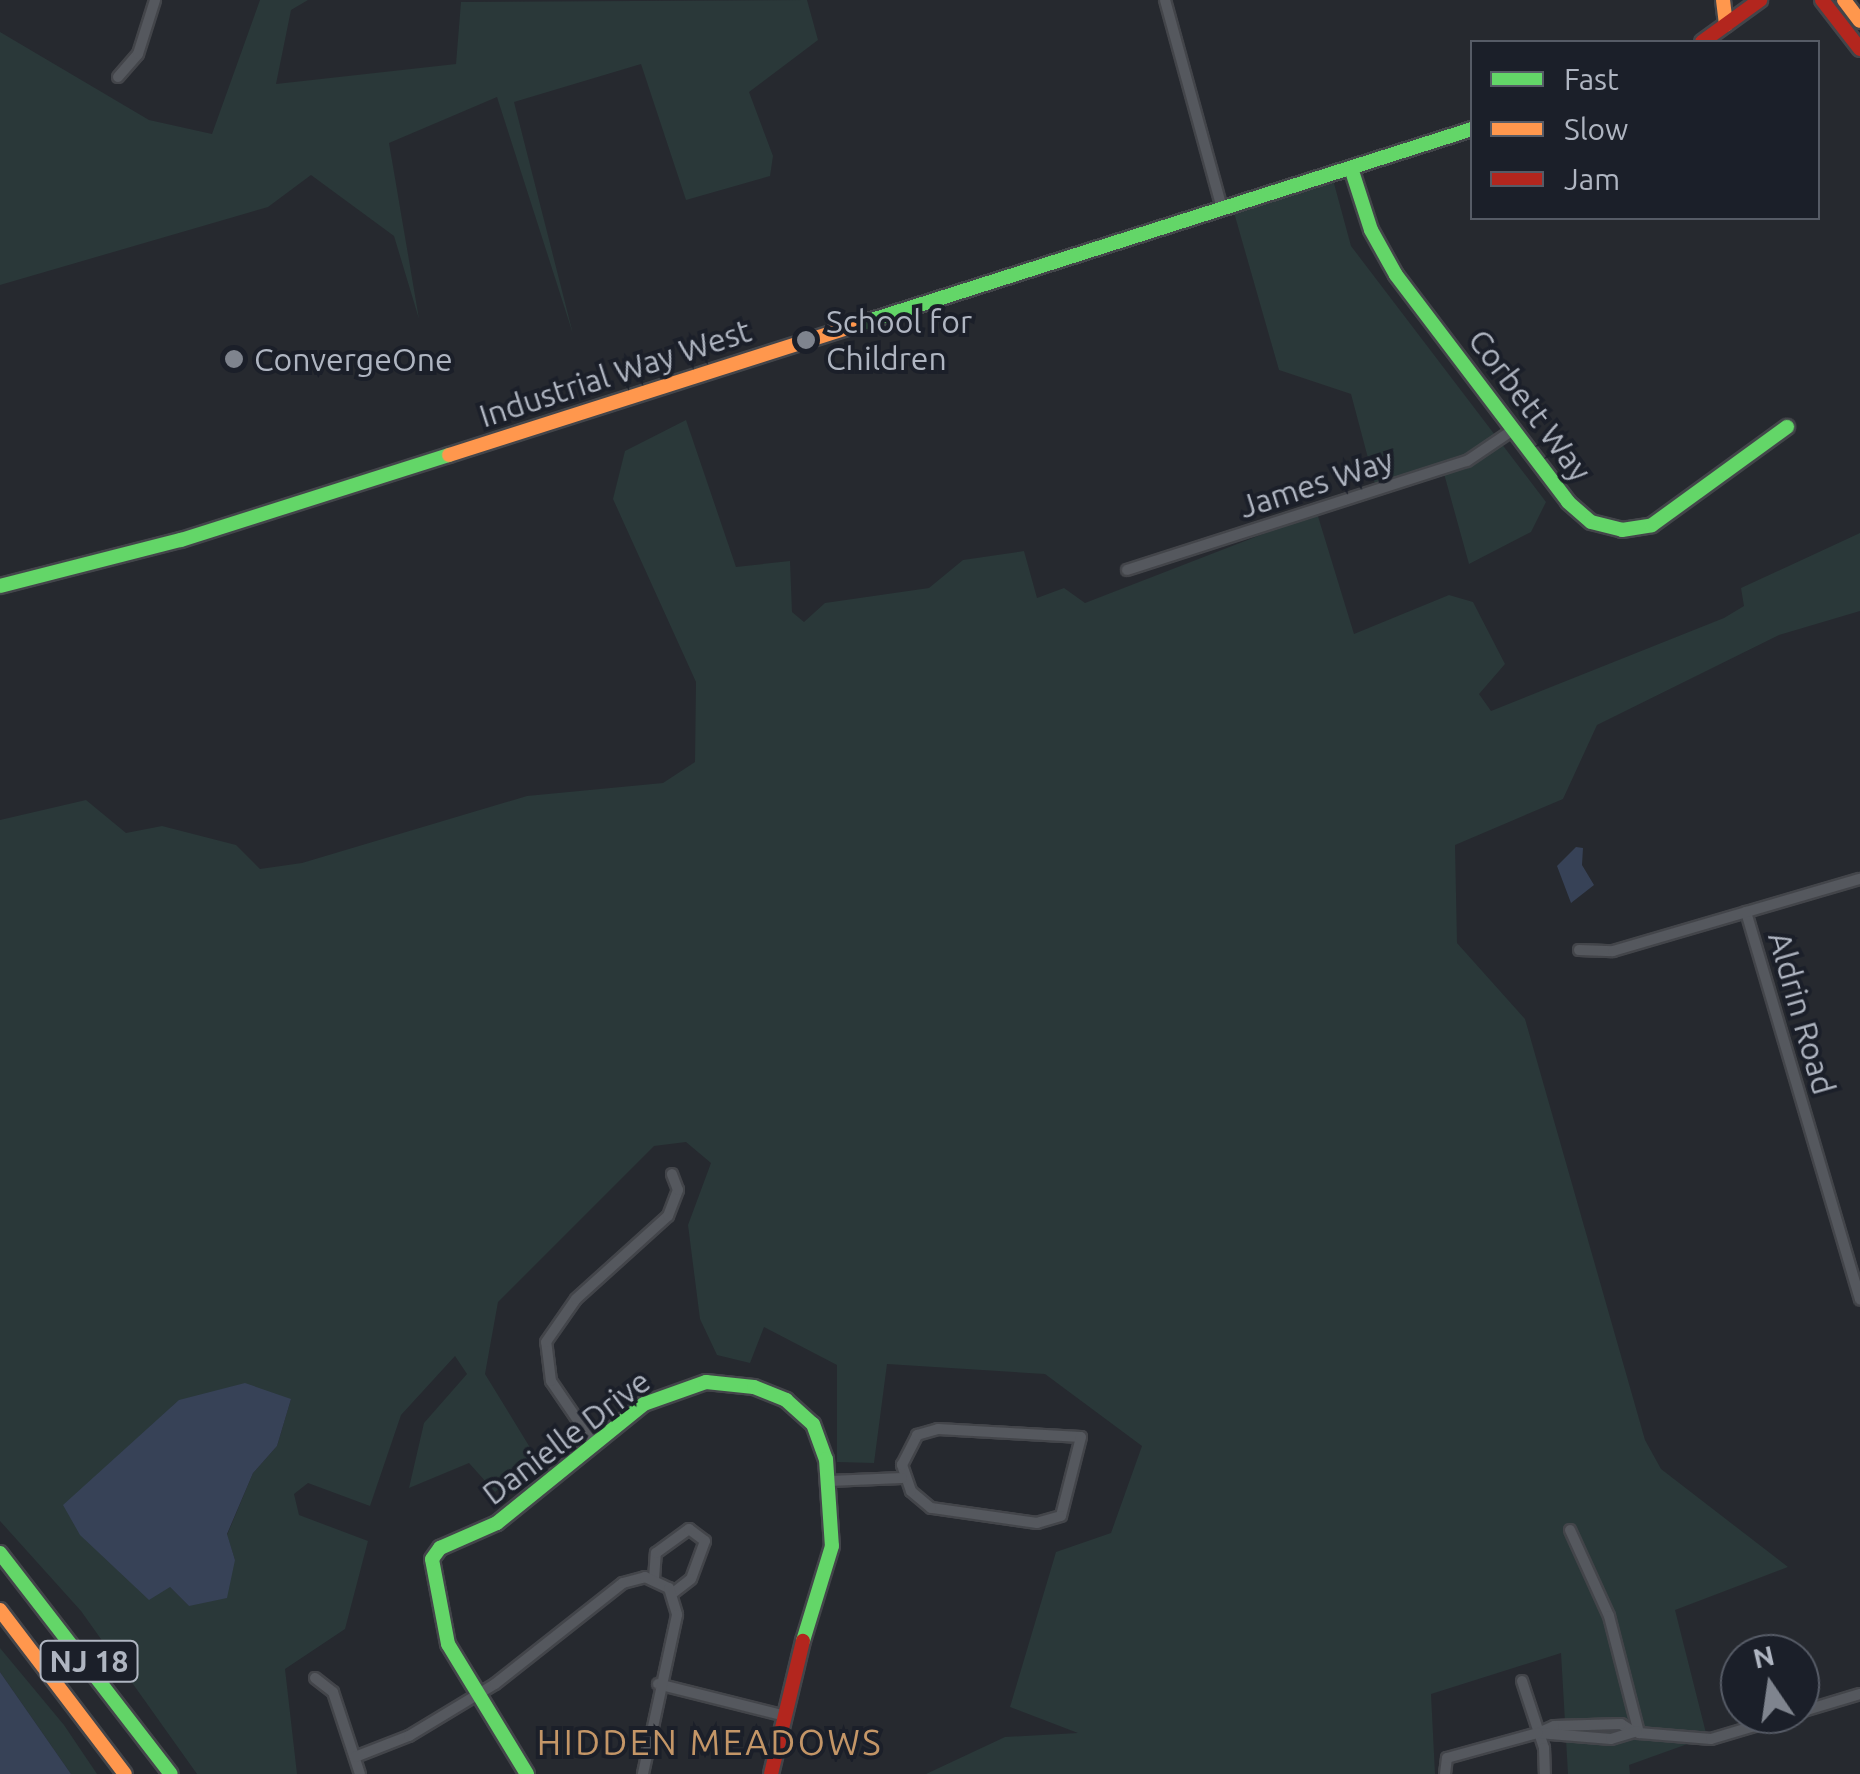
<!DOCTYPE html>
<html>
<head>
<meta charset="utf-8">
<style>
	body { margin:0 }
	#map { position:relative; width:1860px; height:1774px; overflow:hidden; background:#26292f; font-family:Ubuntu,sans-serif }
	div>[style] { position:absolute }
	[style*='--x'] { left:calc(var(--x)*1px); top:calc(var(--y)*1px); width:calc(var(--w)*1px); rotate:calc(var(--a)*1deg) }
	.green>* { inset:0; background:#2a3839 }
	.water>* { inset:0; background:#374257 }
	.roads { filter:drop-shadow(2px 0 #43454a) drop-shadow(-2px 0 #43454a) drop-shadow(0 2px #43454a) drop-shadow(0 -2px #43454a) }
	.street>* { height:10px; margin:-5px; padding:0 5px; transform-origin:5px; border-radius:5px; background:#55585e }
	.fast>* { height:14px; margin:-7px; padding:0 7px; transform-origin:7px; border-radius:7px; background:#63d668 }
	.slow>* { height:14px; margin:-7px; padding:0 7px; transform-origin:7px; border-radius:7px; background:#ff974d }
	.jam>* { height:14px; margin:-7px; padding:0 7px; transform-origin:7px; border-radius:7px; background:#b3261e }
	.dots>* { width:28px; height:28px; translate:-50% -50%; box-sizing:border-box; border:5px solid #1b1f29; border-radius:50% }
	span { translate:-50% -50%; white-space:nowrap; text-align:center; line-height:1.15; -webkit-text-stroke:8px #1b1f29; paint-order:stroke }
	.shield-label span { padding:2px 8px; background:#1b1f29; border:2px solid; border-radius:8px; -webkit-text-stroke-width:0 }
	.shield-label { font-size:30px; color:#afb5c1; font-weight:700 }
	.poi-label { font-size:32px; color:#afb5c1 }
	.left { translate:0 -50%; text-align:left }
	.street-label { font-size:32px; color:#afb5c1 }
	.neighbourhood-label { font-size:35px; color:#c49667; letter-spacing:2.5px }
	.legend { position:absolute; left:1470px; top:40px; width:350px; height:180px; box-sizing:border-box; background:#1b1f29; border:2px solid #565b66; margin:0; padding:12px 18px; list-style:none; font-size:30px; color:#afb5c1 }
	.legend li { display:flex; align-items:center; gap:20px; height:50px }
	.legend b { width:50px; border:2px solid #565b66 }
	.north { position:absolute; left:1720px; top:1634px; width:100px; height:100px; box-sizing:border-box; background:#1b1f29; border:2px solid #565b66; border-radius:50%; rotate:347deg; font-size:28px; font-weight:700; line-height:40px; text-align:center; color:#afb5c1 }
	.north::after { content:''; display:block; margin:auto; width:35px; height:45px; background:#7f848e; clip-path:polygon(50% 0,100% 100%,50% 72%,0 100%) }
</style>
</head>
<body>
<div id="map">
	<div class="green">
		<div style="clip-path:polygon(260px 0,308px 0,291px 10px,276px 84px,456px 64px,461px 2px,807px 0,818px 40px,749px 92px,773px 156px,770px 176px,686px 200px,641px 64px,514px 102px,573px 334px,497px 97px,389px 143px,419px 319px,394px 236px,311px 175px,268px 207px,0 285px,0 32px,149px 120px,212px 134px)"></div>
		<div style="clip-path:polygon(1332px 176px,1351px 246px,1546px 502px,1531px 532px,1469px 564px,1443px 470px,1377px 492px,1351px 394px,1279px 370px,1233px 209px)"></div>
		<div style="clip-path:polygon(evenodd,686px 420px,736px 567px,790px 561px,792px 612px,804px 622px,825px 603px,929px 588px,963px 560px,1024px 551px,1037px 598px,1064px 588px,1085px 603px,1317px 513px,1354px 634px,1449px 595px,1473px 602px,1505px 664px,1479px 694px,1491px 711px,1724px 618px,1744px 606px,1741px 588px,1860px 533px,1860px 611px,1779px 635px,1597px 725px,1563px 799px,1455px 845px,1457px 943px,1525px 1019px,1645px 1440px,1661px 1469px,1788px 1567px,1675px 1610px,1707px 1737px,1629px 1765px,1630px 1774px,1568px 1774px,1561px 1653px,1431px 1694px,1435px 1774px,926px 1774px,1005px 1737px,1078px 1733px,1010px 1707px,1056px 1552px,1111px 1533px,1142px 1446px,1045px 1374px,887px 1364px,874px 1463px,837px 1462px,837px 1365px,764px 1327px,750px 1363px,717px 1355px,700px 1319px,688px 1225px,711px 1163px,686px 1142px,654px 1146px,498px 1302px,485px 1374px,537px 1459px,495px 1492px,469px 1463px,409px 1488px,424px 1423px,467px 1374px,455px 1356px,401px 1415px,370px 1506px,308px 1483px,294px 1494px,299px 1515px,368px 1541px,345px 1629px,285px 1669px,297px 1774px,197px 1774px,81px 1611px,0 1521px,0 820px,86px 800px,126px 833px,162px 826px,236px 845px,260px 869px,302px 863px,527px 796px,663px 783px,695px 762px,696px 682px,613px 499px,625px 451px,686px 420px,291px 1399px,277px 1446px,253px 1473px,227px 1535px,235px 1560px,189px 1606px,170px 1587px,291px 1399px)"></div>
		<div style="clip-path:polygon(0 1648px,64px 1725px,97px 1774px,71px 1774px,0 1672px)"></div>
	</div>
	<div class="water">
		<div style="clip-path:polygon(1576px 847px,1583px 848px,1582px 865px,1594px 885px,1571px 903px,1557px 866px)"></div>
		<div style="clip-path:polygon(245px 1383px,291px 1399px,277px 1446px,253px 1473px,227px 1534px,235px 1560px,227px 1598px,189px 1606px,170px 1587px,149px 1600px,80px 1535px,63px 1505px,179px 1400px)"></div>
		<div style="clip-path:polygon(0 1672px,71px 1774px,0 1774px)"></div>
	</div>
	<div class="roads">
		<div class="street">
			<div style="--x:1165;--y:0;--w:216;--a:74.7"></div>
			<div style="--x:118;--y:77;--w:30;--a:-49"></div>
			<div style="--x:138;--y:54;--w:57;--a:-72.5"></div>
			<div style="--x:1127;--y:570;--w:357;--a:-17.8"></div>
			<div style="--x:1467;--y:461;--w:55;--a:-34"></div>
			<div style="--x:1746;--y:912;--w:404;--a:73.6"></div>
			<div style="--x:1579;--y:950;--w:34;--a:2"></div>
			<div style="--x:1613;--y:951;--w:257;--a:-16.3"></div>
			<div style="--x:938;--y:1429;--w:143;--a:3.2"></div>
			<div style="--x:1081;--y:1437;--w:81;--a:104.2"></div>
			<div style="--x:1061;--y:1516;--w:25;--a:164"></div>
			<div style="--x:1037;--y:1523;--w:107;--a:-171.9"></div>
			<div style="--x:931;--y:1508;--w:26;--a:-140"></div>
			<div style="--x:911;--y:1491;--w:28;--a:-109"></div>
			<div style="--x:902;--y:1465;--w:34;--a:-63"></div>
			<div style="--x:917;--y:1435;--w:22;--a:-16"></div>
			<div style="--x:594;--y:1444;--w:76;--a:-124.3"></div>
			<div style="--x:551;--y:1381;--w:39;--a:-97"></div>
			<div style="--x:546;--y:1342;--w:52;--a:-55.1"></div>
			<div style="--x:576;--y:1299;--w:124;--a:-42.1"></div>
			<div style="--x:668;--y:1216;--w:28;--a:-69"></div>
			<div style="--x:678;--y:1190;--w:17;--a:-111"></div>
			<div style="--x:829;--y:1481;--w:73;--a:-2.4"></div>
			<div style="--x:1570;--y:1530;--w:94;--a:65.6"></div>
			<div style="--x:1609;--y:1616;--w:121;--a:75.6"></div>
			<div style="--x:1639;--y:1733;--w:72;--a:4.8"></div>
			<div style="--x:1711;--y:1739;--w:88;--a:-16.6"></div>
			<div style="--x:654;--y:1579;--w:26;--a:-86"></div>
			<div style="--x:656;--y:1553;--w:41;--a:-36"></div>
			<div style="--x:689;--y:1529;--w:20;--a:37"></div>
			<div style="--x:705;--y:1541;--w:40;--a:110.2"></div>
			<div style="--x:691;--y:1579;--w:23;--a:142"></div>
			<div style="--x:315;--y:1678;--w:23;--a:38"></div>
			<div style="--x:333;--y:1692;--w:86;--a:71.8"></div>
			<div style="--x:1522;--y:1681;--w:71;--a:71.8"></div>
			<div style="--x:1544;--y:1748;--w:26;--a:88"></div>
			<div style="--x:658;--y:1684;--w:127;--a:14.1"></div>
			<div style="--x:1800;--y:1712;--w:63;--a:-16.7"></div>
			<div style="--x:1632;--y:1731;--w:13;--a:-148"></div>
			<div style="--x:1621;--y:1724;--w:67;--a:178.3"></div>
			<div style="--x:1554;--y:1726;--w:17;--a:156"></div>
			<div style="--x:1538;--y:1733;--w:73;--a:4.7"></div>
			<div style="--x:1611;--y:1739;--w:27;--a:-17"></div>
			<div style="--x:355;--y:1757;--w:58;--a:-21.3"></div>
			<div style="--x:409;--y:1736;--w:100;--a:-31.2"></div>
			<div style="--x:495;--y:1684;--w:163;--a:-38.3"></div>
			<div style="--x:623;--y:1583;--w:23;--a:-15"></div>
			<div style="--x:645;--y:1577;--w:26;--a:25"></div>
			<div style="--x:669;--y:1588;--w:28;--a:73"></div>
			<div style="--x:677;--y:1615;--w:163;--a:102.1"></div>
			<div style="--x:1445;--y:1774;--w:16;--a:-83"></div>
			<div style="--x:1447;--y:1758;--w:94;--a:-15.4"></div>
		</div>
		<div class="fast">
			<div style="--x:1351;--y:168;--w:65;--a:72.1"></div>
			<div style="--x:1371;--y:230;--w:51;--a:60.9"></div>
			<div style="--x:1396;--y:275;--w:285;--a:52.8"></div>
			<div style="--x:1568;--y:502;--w:30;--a:41"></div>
			<div style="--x:1591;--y:522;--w:32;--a:14"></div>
			<div style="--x:1622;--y:530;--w:30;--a:-9"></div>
			<div style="--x:1652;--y:525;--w:167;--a:-36"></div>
			<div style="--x:853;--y:326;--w:650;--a:-17.65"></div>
			<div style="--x:0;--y:586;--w:187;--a:-14.3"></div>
			<div style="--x:181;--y:540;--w:281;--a:-17.6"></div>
			<div style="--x:0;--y:1553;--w:279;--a:52.3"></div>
			<div style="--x:527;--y:1774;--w:152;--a:-121.3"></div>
			<div style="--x:448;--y:1644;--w:86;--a:-100.7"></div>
			<div style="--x:432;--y:1559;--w:14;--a:-54"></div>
			<div style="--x:440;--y:1548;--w:62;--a:-23.7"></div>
			<div style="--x:497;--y:1523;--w:189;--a:-39"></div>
			<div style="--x:644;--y:1404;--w:66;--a:-19.5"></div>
			<div style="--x:706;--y:1382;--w:48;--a:5.9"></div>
			<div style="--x:754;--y:1387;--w:35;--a:22"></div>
			<div style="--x:786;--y:1400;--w:36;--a:42"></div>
			<div style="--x:813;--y:1424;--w:37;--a:70"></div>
			<div style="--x:826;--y:1459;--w:87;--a:86.1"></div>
			<div style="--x:832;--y:1546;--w:99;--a:107"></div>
		</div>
		<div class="slow">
			<div style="--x:1723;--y:0;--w:25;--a:83"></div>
			<div style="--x:1844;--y:0;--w:26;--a:53"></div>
			<div style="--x:449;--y:455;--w:424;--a:-17.7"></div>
			<div style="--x:0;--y:1610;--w:206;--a:52.7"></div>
		</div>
		<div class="jam">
			<div style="--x:1822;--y:0;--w:62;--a:52.2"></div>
			<div style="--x:1702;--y:42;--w:72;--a:-35.9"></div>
			<div style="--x:771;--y:1774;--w:137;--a:-76.5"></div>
		</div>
	</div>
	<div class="dots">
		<div style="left:806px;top:340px;background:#7f848e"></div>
		<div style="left:234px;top:359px;background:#7f848e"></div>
	</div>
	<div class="shield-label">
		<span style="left:89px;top:1661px">NJ 18</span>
	</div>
	<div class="poi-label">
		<span class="left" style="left:826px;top:340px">School for<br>Children</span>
		<span class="left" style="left:254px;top:359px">ConvergeOne</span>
	</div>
	<div class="street-label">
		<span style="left:615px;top:373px;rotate:-18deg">Industrial Way West</span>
		<span style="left:1530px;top:405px;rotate:53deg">Corbett Way</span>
		<span style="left:1316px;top:483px;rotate:-18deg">James Way</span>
		<span style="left:1802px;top:1013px;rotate:74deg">Aldrin Road</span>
		<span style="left:566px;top:1437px;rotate:-37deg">Danielle Drive</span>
	</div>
	<div class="neighbourhood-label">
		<span style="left:710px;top:1742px">HIDDEN MEADOWS</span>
	</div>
	<ul class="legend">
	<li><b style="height:12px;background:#63d668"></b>Fast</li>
	<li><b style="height:12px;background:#ff974d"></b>Slow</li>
	<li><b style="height:12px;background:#b3261e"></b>Jam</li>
	</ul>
	<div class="north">N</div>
</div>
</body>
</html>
